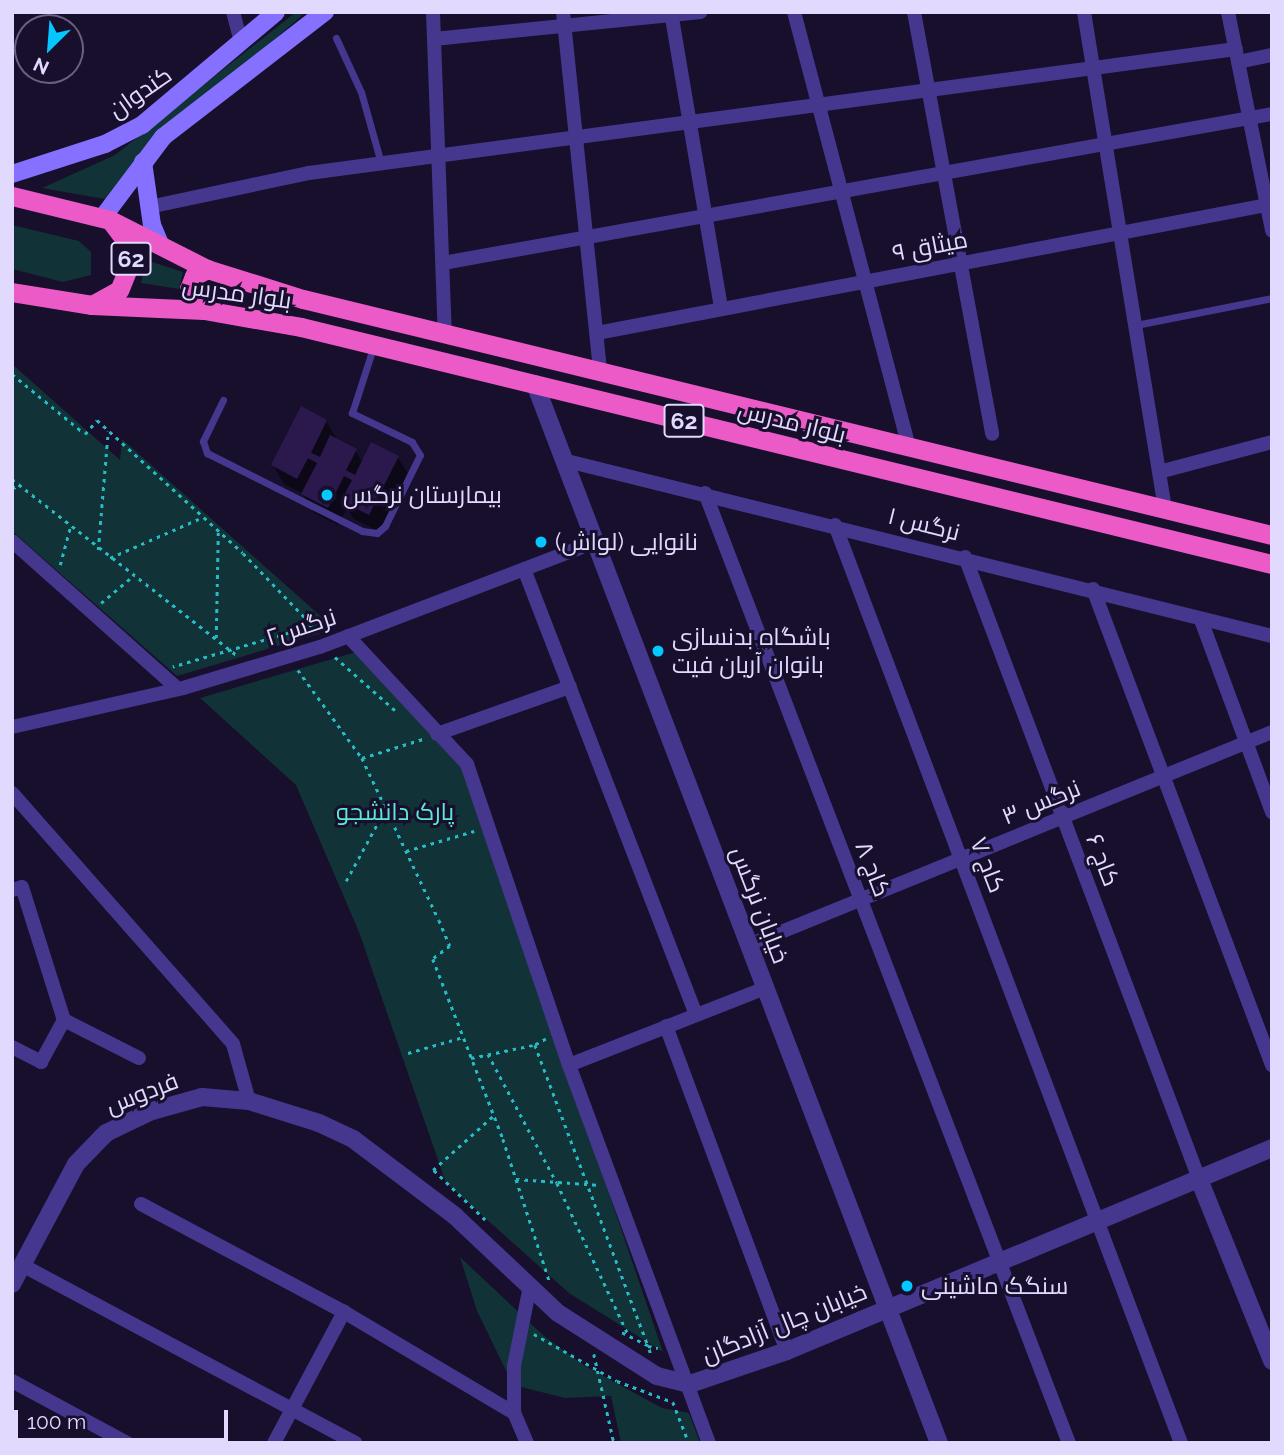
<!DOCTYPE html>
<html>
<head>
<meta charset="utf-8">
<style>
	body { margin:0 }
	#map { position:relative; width:1284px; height:1455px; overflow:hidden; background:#170f2b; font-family:Raleway,Cairo,sans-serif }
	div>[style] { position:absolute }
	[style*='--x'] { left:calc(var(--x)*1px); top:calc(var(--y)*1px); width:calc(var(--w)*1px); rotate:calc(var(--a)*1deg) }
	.green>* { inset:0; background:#113236 }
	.shadow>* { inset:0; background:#0007 }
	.building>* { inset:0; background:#2b194e }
	.path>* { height:2.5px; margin-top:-1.25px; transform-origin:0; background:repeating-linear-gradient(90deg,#27bbc5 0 3.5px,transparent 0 8.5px) }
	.service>* { height:7px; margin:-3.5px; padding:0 3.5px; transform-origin:3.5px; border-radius:3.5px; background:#45378e }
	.minor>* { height:14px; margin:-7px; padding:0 7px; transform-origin:7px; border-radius:7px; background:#45378e }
	.tertiary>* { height:18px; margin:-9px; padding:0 9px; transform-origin:9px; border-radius:9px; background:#45378e }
	.secondary>* { height:18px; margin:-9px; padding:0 9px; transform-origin:9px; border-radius:9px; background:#8670ff }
	.trunk>* { height:19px; margin:-9.5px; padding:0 9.5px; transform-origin:9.5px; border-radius:9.5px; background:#ec5ac8 }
	.dots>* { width:19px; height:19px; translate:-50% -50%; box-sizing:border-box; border:4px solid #170f2b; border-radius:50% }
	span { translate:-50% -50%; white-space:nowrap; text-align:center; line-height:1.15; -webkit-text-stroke:6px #170f2b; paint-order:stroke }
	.shield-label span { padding:2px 5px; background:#170f2b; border:2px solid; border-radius:5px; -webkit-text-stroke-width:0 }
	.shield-label { font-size:23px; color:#e2d9ff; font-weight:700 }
	.street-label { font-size:24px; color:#e2d9ff }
	.poi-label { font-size:24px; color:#e2d9ff }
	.left { translate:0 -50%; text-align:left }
	.park-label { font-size:24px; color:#5be9d7 }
	.frame { position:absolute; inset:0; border:14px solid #e2d9ff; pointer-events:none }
	.north { position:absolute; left:14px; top:14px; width:70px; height:70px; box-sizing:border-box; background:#170f2b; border:2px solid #686080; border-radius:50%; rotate:205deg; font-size:19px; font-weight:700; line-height:28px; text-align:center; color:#e2d9ff }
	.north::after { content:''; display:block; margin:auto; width:24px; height:32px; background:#05c7ff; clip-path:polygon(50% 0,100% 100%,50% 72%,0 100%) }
	.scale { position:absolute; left:14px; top:1410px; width:214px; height:32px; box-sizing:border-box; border:4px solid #e2d9ff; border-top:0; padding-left:9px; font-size:21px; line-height:24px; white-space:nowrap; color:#e2d9ff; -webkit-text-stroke:5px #170f2b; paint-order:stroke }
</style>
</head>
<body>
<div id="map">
	<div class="green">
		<div style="clip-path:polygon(296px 12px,306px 12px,143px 152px,116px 201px,42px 188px,115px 155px)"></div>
		<div style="clip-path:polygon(12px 225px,79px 241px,91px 252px,91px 275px,63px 282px,12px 269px)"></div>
		<div style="clip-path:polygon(146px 260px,183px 272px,179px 289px,141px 283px)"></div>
		<div style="clip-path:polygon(12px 364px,120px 460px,122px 439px,335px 629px,177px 676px,12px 531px)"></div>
		<div style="clip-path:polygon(356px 652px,463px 765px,663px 1352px,569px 1293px,446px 1183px,359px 932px,296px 785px,200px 698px)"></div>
		<div style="clip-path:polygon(460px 1257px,544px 1336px,585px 1366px,662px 1408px,689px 1413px,700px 1443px,621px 1443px,611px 1396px,565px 1398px,513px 1385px,477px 1311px)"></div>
	</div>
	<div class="shadow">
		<div style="clip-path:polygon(326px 421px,338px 441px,355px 450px,363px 463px,398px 457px,409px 476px,380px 532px,354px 519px,347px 508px,338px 525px,314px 513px,303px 494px,284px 484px,273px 465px)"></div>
	</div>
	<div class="building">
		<div style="clip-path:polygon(301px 406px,327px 420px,311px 453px,320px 457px,330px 435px,357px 449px,346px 470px,355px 475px,371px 442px,399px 456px,369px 515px,341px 501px,352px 480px,344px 476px,328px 508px,301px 494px,317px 463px,308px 458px,297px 479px,271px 465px)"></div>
	</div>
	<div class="path">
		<div style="--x:12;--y:374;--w:94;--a:39.4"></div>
		<div style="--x:85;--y:434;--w:18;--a:-49"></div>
		<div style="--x:97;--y:420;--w:197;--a:42.3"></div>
		<div style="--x:243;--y:553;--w:101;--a:46.2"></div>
		<div style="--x:313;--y:626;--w:146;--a:163.7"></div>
		<div style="--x:12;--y:479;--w:287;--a:38.1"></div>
		<div style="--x:12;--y:488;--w:8;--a:-14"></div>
		<div style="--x:98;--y:550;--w:119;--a:-85.2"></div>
		<div style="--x:110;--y:558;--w:102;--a:-23.8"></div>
		<div style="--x:60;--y:565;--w:38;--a:-75"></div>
		<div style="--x:101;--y:603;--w:42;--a:-40.2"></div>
		<div style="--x:216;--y:638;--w:108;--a:-88.9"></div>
		<div style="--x:335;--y:657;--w:84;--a:41.6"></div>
		<div style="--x:298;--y:670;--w:109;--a:54"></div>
		<div style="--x:362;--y:758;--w:179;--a:64.6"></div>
		<div style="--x:439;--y:920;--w:28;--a:67"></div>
		<div style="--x:450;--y:946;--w:21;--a:143"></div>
		<div style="--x:433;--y:959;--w:193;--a:68.7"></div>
		<div style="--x:503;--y:1139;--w:151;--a:71.9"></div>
		<div style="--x:362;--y:758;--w:67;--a:-17.4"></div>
		<div style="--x:406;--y:851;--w:71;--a:-16.4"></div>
		<div style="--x:346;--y:881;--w:83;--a:-61.3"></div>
		<div style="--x:546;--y:1039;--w:13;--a:151"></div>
		<div style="--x:535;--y:1045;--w:322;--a:69.4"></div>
		<div style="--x:648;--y:1346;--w:34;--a:-153"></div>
		<div style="--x:408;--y:1053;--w:57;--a:-16.2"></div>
		<div style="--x:488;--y:1054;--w:146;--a:61.9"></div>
		<div style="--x:557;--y:1183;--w:169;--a:64.8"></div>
		<div style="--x:471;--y:1058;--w:63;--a:-11.8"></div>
		<div style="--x:516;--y:1179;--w:84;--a:4.1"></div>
		<div style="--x:485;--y:1220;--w:72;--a:-136.1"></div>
		<div style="--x:433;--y:1170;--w:82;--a:-42"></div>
		<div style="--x:534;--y:1334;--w:95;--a:29.5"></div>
		<div style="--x:617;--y:1381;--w:60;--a:20.6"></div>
		<div style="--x:673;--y:1402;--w:44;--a:68.7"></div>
		<div style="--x:650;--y:1353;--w:7;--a:-106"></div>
		<div style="--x:648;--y:1346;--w:10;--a:11"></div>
		<div style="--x:594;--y:1354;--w:91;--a:77.3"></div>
	</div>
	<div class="service">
		<div style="--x:336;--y:38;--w:60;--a:65.2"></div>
		<div style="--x:361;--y:92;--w:74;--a:74.3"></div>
		<div style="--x:1136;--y:325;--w:139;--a:-11.2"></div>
		<div style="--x:223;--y:400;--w:46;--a:116"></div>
		<div style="--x:203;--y:441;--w:13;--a:72"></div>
		<div style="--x:207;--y:453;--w:174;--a:26.7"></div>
		<div style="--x:362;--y:531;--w:15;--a:8"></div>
		<div style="--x:377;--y:533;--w:11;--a:-41"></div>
		<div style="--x:385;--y:526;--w:79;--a:-63.8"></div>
		<div style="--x:420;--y:455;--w:15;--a:-122"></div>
		<div style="--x:412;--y:442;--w:67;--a:-154.2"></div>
		<div style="--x:352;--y:413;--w:68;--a:-72.1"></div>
	</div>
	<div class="minor">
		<div style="--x:233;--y:12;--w:30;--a:75"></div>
		<div style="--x:433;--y:12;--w:320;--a:87.9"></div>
		<div style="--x:563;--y:12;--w:360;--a:84.1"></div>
		<div style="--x:671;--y:12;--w:301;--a:80.4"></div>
		<div style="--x:794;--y:12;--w:449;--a:75.2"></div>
		<div style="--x:914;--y:12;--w:429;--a:79.5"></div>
		<div style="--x:1084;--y:12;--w:504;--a:80.74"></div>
		<div style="--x:1228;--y:12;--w:223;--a:78.6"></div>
		<div style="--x:434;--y:39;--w:268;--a:-5.8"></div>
		<div style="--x:1238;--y:62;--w:35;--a:-12"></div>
		<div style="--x:149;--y:207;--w:164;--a:-12"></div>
		<div style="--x:309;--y:173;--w:935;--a:-7.62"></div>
		<div style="--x:443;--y:263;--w:842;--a:-10.19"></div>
		<div style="--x:597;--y:333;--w:687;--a:-10.82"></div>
		<div style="--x:563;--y:460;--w:731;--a:13.94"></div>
		<div style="--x:1159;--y:472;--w:117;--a:-14.9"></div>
		<div style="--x:705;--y:493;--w:1017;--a:69.04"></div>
		<div style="--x:835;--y:525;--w:981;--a:69.35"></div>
		<div style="--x:12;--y:541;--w:222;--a:41.7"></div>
		<div style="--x:965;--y:557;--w:665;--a:69.38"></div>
		<div style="--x:524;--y:569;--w:477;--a:68.9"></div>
		<div style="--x:1093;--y:589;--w:509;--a:69.39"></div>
		<div style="--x:1201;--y:620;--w:205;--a:69.7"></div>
		<div style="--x:348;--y:636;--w:175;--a:47.1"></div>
		<div style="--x:467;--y:764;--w:318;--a:71.3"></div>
		<div style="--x:569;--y:1065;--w:403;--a:69.7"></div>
		<div style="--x:12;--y:727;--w:175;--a:-12.8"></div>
		<div style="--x:183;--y:688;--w:143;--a:-16.7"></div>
		<div style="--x:320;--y:647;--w:294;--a:-20.9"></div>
		<div style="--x:437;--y:734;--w:141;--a:-19.5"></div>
		<div style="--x:12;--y:793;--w:334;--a:48.6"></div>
		<div style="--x:233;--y:1044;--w:59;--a:74.3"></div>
		<div style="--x:12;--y:890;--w:10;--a:-17"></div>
		<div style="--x:22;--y:887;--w:139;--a:72.5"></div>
		<div style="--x:64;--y:1020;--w:84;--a:26.9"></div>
		<div style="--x:749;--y:945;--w:565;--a:-22.16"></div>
		<div style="--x:666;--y:1026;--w:347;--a:69.6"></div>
		<div style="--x:12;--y:1047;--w:33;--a:27"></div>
		<div style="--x:41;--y:1062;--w:48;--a:-61.3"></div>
		<div style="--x:569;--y:1065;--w:211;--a:-21.4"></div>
		<div style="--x:141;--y:1204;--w:230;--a:28"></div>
		<div style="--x:344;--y:1312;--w:198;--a:30.7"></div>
		<div style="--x:22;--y:1265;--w:378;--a:28.1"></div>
		<div style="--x:12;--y:1381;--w:131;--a:28.3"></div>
		<div style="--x:274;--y:1443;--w:149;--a:-61.9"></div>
		<div style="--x:527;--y:1443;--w:33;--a:-113"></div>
		<div style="--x:514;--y:1413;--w:47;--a:-90"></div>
		<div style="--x:514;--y:1366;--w:82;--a:-78.7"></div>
	</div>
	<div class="tertiary">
		<div style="--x:535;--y:384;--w:1133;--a:69.12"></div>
		<div style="--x:1199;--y:1179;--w:196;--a:68.1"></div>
		<div style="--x:12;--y:1284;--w:136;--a:-61.9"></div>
		<div style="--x:76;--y:1164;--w:43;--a:-45.9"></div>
		<div style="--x:106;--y:1133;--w:51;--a:-25.6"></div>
		<div style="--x:152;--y:1111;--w:52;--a:-15.6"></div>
		<div style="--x:202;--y:1097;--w:47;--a:4.9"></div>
		<div style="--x:249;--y:1101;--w:73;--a:17.4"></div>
		<div style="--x:319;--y:1123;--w:38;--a:25"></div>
		<div style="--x:353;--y:1139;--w:128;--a:37"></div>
		<div style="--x:455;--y:1216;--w:141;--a:43.3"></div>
		<div style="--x:558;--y:1313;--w:117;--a:32.5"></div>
		<div style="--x:657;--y:1376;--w:34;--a:14"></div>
		<div style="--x:690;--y:1384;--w:102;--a:-18.8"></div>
		<div style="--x:787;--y:1351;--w:526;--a:-22.71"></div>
	</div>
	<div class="secondary">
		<div style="--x:143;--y:162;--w:64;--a:81.9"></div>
		<div style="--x:152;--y:225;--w:23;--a:67"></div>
		<div style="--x:12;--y:174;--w:98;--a:-17.9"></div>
		<div style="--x:105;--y:144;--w:42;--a:-27.2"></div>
		<div style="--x:142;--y:125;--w:175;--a:-40.1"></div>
		<div style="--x:103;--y:217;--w:100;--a:-53.1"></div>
		<div style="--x:163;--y:137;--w:205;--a:-37.7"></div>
	</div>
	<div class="trunk">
		<div style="--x:12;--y:196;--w:101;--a:13.8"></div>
		<div style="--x:110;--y:220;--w:31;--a:53"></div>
		<div style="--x:129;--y:245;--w:16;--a:83"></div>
		<div style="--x:131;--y:261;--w:31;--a:112"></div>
		<div style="--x:119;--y:290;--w:31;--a:151"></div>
		<div style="--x:92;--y:305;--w:81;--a:-170.8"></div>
		<div style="--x:110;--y:220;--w:109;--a:26.8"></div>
		<div style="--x:207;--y:269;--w:101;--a:17.4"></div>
		<div style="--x:303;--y:299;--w:997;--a:13.69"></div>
		<div style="--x:92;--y:305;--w:112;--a:2.6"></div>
		<div style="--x:204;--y:310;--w:98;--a:9.9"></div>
		<div style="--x:301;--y:327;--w:1000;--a:13.72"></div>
		<div style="--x:204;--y:310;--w:14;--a:-144"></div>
		<div style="--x:193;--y:302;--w:14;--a:-107"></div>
		<div style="--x:189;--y:289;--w:14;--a:-69"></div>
		<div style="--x:194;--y:276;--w:15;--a:-28"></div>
	</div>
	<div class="dots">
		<div style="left:327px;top:495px;background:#05c7ff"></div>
		<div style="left:541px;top:542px;background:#05c7ff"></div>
		<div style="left:658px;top:651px;background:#05c7ff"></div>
		<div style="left:907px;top:1286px;background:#05c7ff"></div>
	</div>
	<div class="shield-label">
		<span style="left:131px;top:259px">62</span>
		<span style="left:684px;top:421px">62</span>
	</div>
	<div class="street-label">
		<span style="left:140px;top:92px;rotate:-35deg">کندوان</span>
		<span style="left:930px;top:246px;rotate:-11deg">میثاق ۹</span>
		<span style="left:237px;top:293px;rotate:8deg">بلوار مدرس</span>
		<span style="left:792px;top:422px;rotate:14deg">بلوار مدرس</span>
		<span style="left:924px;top:524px;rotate:14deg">نرگس ۱</span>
		<span style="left:301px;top:627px;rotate:-18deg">نرگس۲</span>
		<span style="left:1041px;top:802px;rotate:-22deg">نرگس ۳</span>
		<span style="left:1103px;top:860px;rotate:69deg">کاج ۶</span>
		<span style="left:988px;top:865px;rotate:69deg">کاج ۷</span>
		<span style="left:873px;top:869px;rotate:69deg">کاج ۸</span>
		<span style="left:760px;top:905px;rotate:69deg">خیابان نرگس</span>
		<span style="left:142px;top:1093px;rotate:-21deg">فردوس</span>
		<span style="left:784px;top:1323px;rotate:-22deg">خیابان چال آزادگان</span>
	</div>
	<div class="poi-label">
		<span class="left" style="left:343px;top:495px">بیمارستان نرگس</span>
		<span class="left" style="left:555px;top:542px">نانوایی (لواش)</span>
		<span class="left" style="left:672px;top:651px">باشگاه بدنسازی<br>بانوان آریان فیت</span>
		<span class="left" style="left:921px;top:1286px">سنگک ماشینی</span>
	</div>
	<div class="park-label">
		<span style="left:395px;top:812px">پارک دانشجو</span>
	</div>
	<div class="frame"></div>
	<div class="north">N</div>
	<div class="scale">100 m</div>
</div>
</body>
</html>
